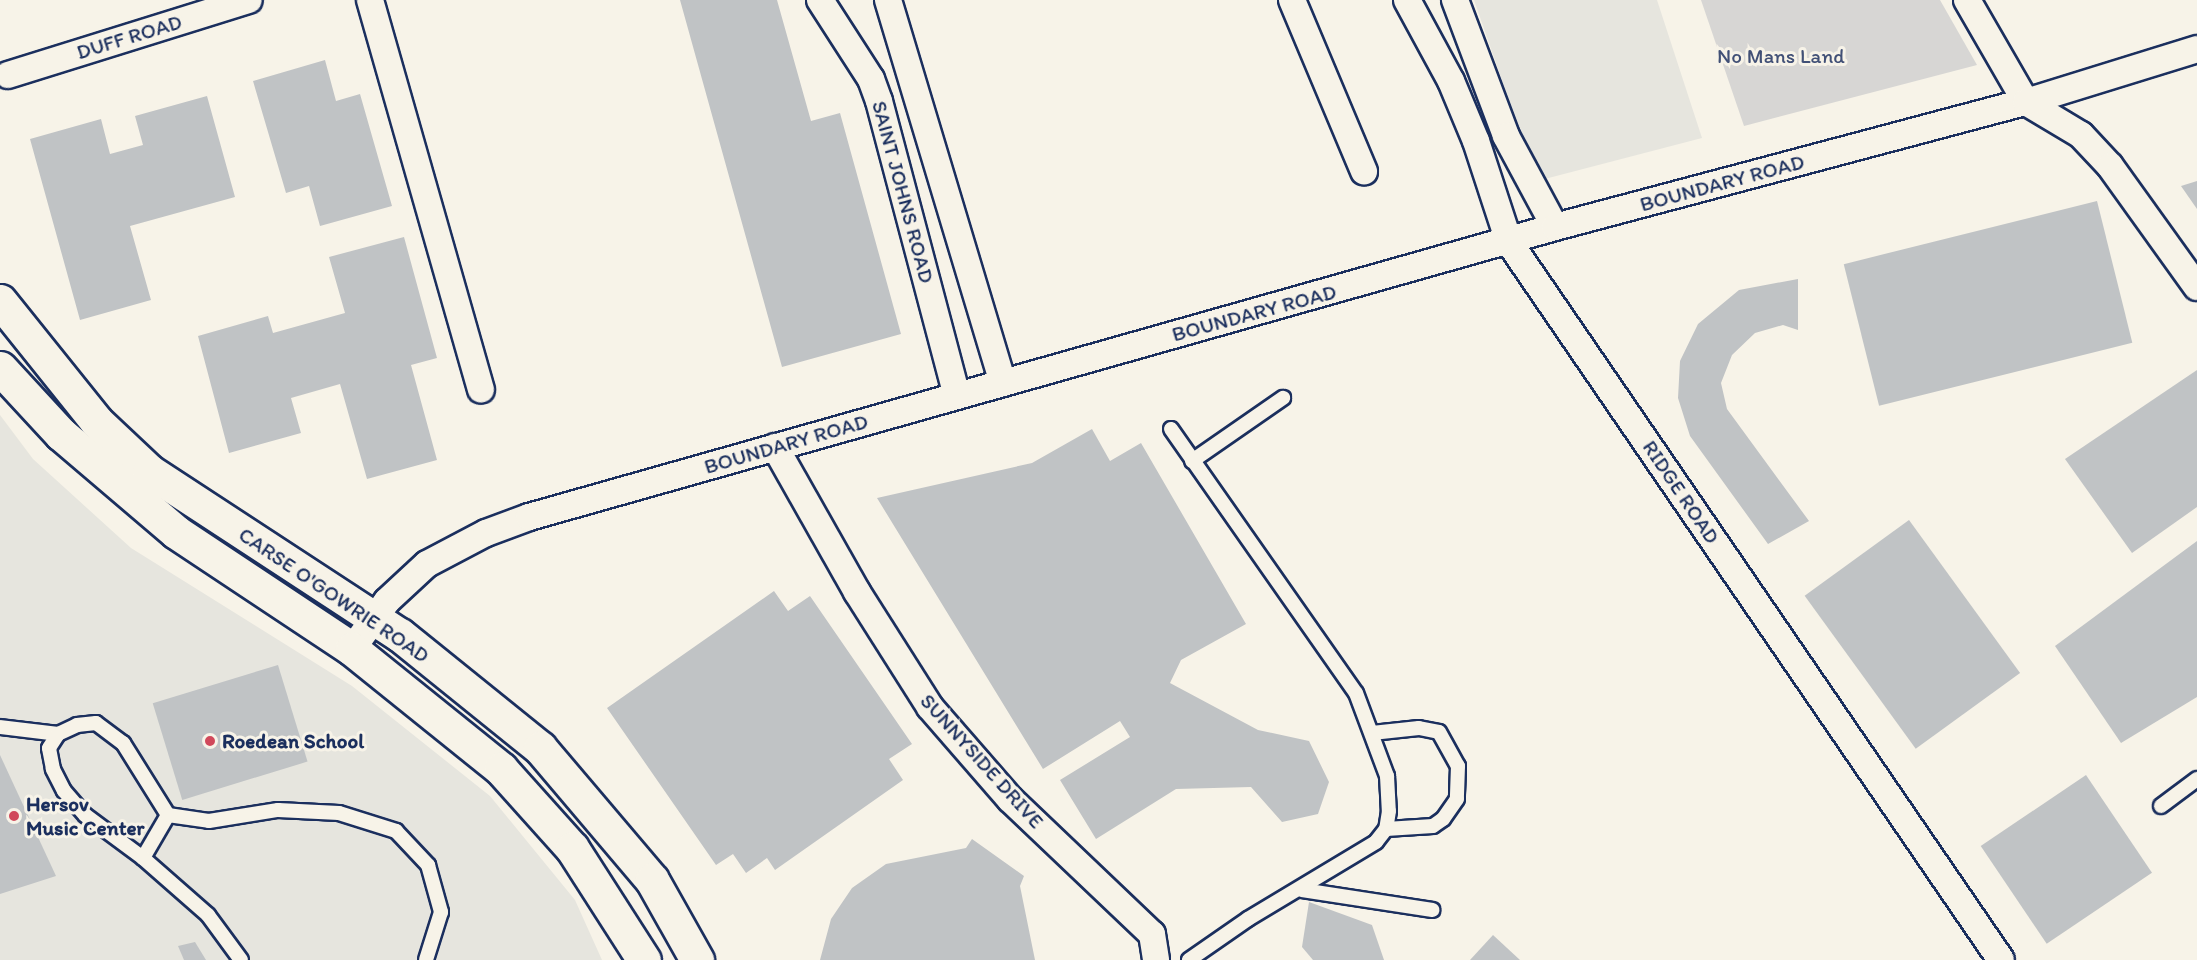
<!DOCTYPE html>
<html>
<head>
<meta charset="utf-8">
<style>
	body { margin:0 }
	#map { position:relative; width:2197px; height:960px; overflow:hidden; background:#f7f3e8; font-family:Itim,sans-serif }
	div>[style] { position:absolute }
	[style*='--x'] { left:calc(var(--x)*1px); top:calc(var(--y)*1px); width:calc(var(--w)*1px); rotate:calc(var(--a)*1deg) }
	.built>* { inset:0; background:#e6e5de }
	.green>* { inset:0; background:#d7d6d4 }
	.building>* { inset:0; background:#c0c3c5; transform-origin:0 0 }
	.roads { filter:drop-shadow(2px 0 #1b2f5e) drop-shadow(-2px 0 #1b2f5e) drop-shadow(0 2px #1b2f5e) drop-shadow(0 -2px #1b2f5e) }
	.service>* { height:14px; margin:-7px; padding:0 7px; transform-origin:7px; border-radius:7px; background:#f7f3e8 }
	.minor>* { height:26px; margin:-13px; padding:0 13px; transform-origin:13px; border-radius:13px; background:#f7f3e8 }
	.secondary>* { height:33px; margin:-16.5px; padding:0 16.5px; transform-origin:16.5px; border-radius:16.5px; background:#f7f3e8 }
	.dots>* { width:16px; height:16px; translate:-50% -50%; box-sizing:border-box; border:3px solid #f7f3e8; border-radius:50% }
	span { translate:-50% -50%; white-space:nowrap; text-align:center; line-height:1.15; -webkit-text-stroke:6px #f7f3e8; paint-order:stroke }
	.street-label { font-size:21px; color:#1b2f5e }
	.park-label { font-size:21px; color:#415076 }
	.poi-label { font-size:21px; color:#1b2f5e; font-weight:700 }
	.left { translate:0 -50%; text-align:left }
</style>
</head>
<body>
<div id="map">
	<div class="built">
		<div style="clip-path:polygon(1474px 0,1657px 0,1702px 138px,1537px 181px)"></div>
		<div style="clip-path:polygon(0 415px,33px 459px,131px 548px,352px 686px,490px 796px,575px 900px,602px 960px,0 960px)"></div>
	</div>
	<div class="green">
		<div style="clip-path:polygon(1701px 0,1940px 0,1977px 65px,1744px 126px)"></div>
	</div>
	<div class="building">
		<div style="clip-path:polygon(680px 0,777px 0,811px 121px,840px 113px,901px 334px,782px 367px)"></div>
		<div style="clip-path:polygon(325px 60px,336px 101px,360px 94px,392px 206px,320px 226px,309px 186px,286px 193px,253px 81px)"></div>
		<div style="clip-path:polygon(207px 96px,235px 197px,130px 226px,151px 300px,80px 320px,30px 139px,101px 119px,110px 154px,143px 145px,135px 116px)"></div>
		<div style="clip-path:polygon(2197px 181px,2197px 209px,2181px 186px)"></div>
		<div style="left:2097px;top:201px;width:146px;height:261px;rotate:76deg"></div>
		<div style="clip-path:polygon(404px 237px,437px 358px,411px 365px,437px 460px,367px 479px,340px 384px,291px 398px,301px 433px,229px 453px,198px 336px,268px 316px,273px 333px,345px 313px,329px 257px)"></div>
		<div style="clip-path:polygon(1798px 279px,1798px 330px,1783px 325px,1755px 333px,1732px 355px,1721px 383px,1727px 409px,1809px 521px,1768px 544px,1690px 436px,1678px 398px,1680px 361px,1698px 324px,1739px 290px)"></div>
		<div style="clip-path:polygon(2197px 370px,2197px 507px,2132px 553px,2065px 459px)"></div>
		<div style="clip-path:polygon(1092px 429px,1110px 461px,1141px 443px,1246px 624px,1181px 660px,1170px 683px,1258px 730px,1309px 741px,1329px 782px,1318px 814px,1282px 822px,1251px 787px,1176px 789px,1096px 839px,1060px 780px,1130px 737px,1120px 721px,1043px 769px,877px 498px,1032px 463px)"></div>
		<div style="left:1909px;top:520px;width:189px;height:129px;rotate:54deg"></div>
		<div style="clip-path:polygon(2197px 541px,2197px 697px,2121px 743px,2055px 646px)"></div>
		<div style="clip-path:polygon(774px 591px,788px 611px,810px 596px,912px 744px,889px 759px,903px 780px,775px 870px,767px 858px,746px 873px,733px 854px,716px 865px,607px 708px)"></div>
		<div style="left:278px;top:665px;width:101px;height:131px;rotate:73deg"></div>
		<div style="clip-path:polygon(0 755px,56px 876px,0 894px)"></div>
		<div style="left:2086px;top:775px;width:118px;height:127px;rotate:56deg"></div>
		<div style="clip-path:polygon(972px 839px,1024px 876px,1020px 886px,1035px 960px,820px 960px,831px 919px,852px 888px,886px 864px,966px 848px)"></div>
		<div style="clip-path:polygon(1309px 902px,1372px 925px,1384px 960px,1313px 960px,1302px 947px)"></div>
		<div style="clip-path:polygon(1493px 935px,1520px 960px,1470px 960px)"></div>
		<div style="clip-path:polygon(195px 942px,206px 960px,184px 960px,178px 946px)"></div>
	</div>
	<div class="roads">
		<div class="service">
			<div style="--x:1171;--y:429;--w:322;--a:55"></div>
			<div style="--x:1356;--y:693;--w:89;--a:69.5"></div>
			<div style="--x:1387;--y:776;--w:35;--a:87"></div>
			<div style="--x:1389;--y:811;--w:18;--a:99"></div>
			<div style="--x:1386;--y:829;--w:16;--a:128"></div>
			<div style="--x:1376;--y:842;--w:149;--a:149"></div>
			<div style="--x:1248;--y:919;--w:72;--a:145.2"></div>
			<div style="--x:1192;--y:461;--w:111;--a:-34.7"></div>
			<div style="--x:0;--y:727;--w:58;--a:6.9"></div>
			<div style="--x:1372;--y:733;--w:47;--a:-6.1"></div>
			<div style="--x:1419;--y:728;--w:20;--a:11"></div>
			<div style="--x:1439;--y:732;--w:39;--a:61"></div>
			<div style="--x:1458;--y:766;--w:33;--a:92"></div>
			<div style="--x:1457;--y:799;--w:24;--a:125"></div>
			<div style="--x:1443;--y:819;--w:12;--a:145"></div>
			<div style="--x:1433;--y:826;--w:47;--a:176.3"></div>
			<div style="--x:2161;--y:806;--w:45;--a:-36.9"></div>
			<div style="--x:143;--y:858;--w:50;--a:-59.8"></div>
			<div style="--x:1302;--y:890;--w:132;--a:8.7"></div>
			<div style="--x:241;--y:960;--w:56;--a:-126.3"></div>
			<div style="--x:208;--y:915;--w:86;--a:-138.8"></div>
			<div style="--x:143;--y:858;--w:72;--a:-143.4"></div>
			<div style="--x:85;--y:815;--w:32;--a:-131"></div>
			<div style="--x:64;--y:791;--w:25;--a:-117"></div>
			<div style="--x:53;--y:769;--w:21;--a:-101"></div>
			<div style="--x:49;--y:748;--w:17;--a:-57"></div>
			<div style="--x:58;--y:734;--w:21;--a:-25"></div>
			<div style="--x:77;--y:725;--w:19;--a:-6"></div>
			<div style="--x:96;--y:723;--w:34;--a:37"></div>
			<div style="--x:123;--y:743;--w:85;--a:58"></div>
			<div style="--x:168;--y:815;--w:41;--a:8.3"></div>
			<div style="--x:209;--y:821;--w:70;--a:-9.1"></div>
			<div style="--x:278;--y:810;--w:61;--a:2.8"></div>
			<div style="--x:339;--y:813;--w:60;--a:17.5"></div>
			<div style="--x:396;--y:831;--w:47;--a:46.7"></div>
			<div style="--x:428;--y:865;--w:49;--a:74.5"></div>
			<div style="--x:441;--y:912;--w:50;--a:107.4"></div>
		</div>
		<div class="minor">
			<div style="--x:370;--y:0;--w:405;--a:74.1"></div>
			<div style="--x:820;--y:0;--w:94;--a:57.2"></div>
			<div style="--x:871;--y:79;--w:23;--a:70"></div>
			<div style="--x:879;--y:101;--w:305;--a:75.2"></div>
			<div style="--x:888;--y:0;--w:400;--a:73.3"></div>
			<div style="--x:1292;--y:0;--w:186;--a:67.2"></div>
			<div style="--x:1407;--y:0;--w:92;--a:61.5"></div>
			<div style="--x:1451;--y:81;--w:65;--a:67.4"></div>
			<div style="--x:1476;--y:141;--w:106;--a:71.9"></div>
			<div style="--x:1509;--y:242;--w:870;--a:55.58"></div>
			<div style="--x:1455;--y:0;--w:145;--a:69.4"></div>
			<div style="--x:1506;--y:136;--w:103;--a:61.7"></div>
			<div style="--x:1967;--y:0;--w:118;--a:60"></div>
			<div style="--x:2026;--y:102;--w:64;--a:31"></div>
			<div style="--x:2081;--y:135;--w:42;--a:46.9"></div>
			<div style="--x:2110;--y:166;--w:149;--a:54.3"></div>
			<div style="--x:8;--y:75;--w:252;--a:-17.3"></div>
			<div style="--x:775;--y:447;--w:167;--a:60.5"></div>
			<div style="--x:857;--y:592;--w:136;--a:57.6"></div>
			<div style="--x:930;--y:707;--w:122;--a:49"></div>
			<div style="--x:1010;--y:799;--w:196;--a:43.6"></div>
			<div style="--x:1152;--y:934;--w:26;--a:81"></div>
			<div style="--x:352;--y:649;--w:59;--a:-53.9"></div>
			<div style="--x:387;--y:601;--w:54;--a:-42.8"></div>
			<div style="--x:427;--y:564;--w:67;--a:-27.7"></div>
			<div style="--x:486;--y:533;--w:46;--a:-20.4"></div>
			<div style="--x:529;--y:517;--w:1066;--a:-15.78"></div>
			<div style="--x:1555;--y:227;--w:487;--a:-14.9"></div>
			<div style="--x:2026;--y:102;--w:179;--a:-17.2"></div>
		</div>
		<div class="secondary">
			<div style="--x:0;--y:301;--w:154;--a:51.3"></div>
			<div style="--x:96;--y:421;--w:73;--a:43.3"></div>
			<div style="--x:149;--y:471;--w:300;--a:33.2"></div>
			<div style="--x:400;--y:635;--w:180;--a:38.9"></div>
			<div style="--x:540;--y:748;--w:173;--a:49.7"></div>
			<div style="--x:652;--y:880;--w:92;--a:60.6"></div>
			<div style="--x:0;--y:368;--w:90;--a:47.3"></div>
			<div style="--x:61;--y:434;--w:151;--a:40.4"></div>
			<div style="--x:176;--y:532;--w:211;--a:33.6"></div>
			<div style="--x:352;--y:649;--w:191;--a:38.8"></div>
			<div style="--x:501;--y:769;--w:106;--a:48.1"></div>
			<div style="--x:572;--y:848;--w:133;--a:57.3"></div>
		</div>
	</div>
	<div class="dots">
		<div style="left:210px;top:741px;background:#d1495b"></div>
		<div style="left:14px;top:816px;background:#d1495b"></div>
	</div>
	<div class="street-label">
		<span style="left:129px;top:37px;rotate:-17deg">DUFF ROAD</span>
		<span style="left:1722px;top:183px;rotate:-15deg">BOUNDARY ROAD</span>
		<span style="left:903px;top:192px;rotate:75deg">SAINT JOHNS ROAD</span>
		<span style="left:1254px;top:313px;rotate:-15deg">BOUNDARY ROAD</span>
		<span style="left:786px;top:444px;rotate:-16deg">BOUNDARY ROAD</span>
		<span style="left:1681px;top:492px;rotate:56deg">RIDGE ROAD</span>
		<span style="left:334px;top:595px;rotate:34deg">CARSE O'GOWRIE ROAD</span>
		<span style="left:982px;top:761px;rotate:48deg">SUNNYSIDE DRIVE</span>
	</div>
	<div class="park-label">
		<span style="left:1781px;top:56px">No Mans Land</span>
	</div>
	<div class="poi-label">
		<span class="left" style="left:222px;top:741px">Roedean School</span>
		<span class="left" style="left:26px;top:816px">Hersov<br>Music Center</span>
	</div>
</div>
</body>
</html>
